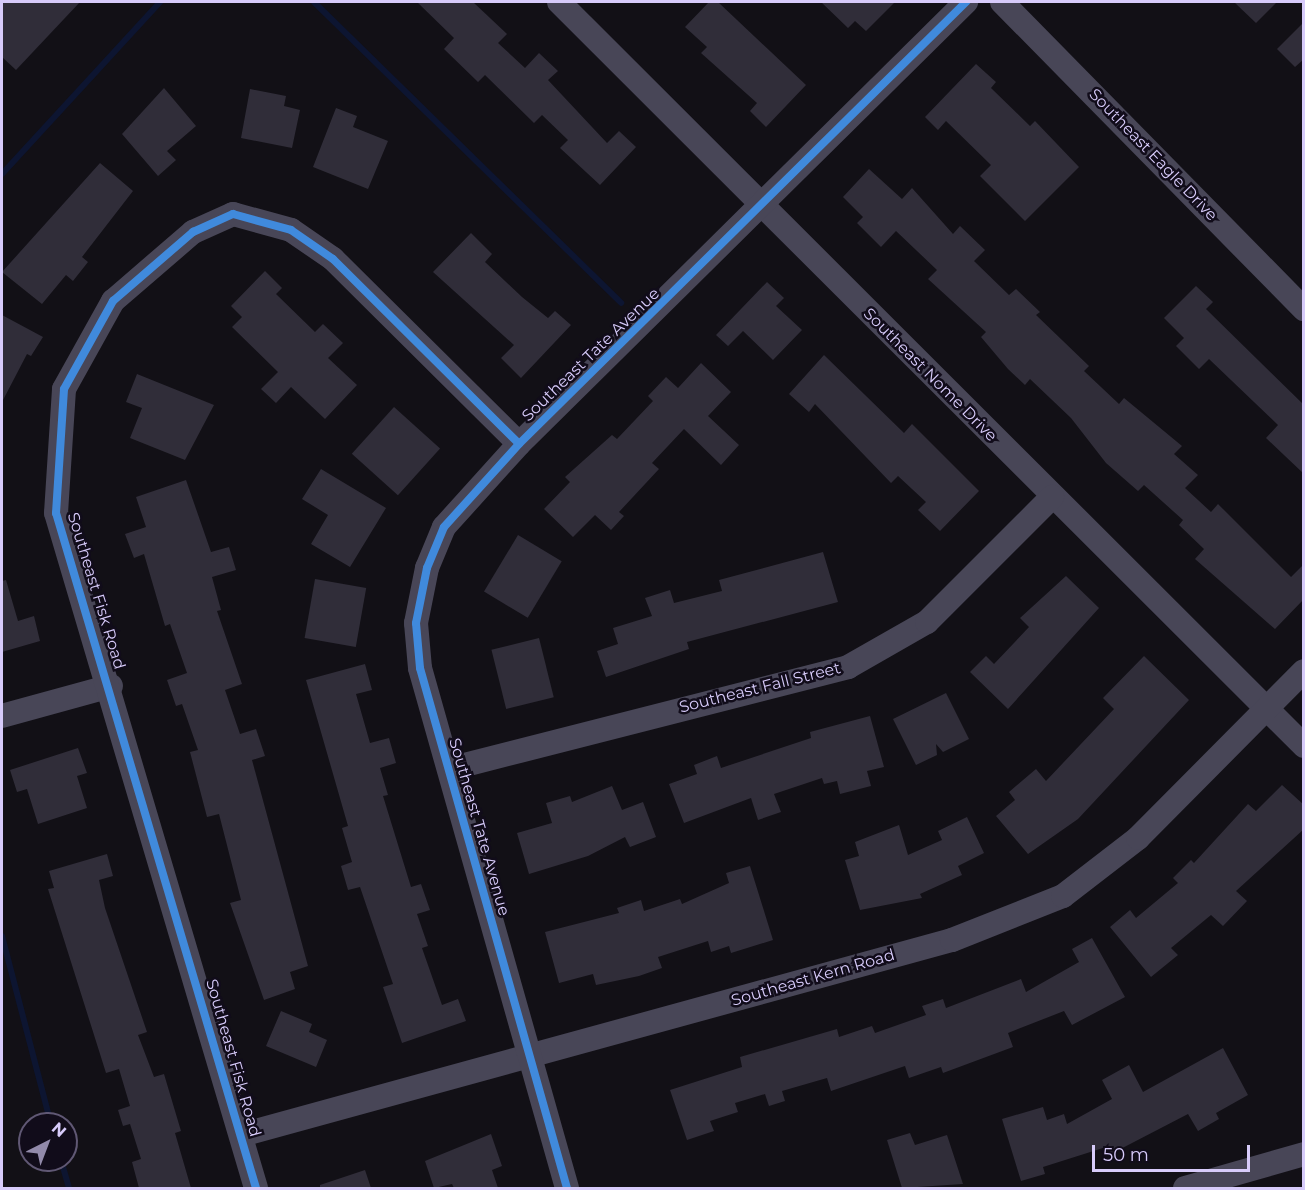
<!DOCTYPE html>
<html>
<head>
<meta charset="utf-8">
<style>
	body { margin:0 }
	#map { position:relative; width:1305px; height:1190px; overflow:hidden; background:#121016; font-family:Montserrat,sans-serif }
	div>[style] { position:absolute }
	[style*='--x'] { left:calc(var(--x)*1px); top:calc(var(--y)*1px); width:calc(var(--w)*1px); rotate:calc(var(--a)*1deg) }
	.stream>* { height:6px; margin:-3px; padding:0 3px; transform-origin:3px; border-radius:3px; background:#0d1531 }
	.building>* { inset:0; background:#302d39; transform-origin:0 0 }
	.minor>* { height:24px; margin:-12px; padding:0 12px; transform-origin:12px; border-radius:12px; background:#484657 }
	.cycleway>* { height:8px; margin:-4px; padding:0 4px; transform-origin:4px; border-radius:4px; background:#408adc }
	span { translate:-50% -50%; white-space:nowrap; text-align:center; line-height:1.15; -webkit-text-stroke:5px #110c1a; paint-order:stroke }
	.street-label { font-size:16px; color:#d7cbfa }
	.frame { position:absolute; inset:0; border:3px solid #d7cbfa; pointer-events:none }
	.north { position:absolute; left:18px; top:1112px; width:60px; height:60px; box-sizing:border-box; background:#110c1a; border:2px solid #605874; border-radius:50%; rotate:42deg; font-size:16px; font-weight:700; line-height:24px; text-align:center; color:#d7cbfa }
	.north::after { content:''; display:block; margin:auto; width:21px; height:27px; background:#928aaa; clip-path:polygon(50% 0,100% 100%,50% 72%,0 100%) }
	.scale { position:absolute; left:1092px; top:1145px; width:158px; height:27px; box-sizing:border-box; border:3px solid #d7cbfa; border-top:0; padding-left:8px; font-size:18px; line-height:21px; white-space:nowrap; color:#d7cbfa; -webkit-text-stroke:4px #110c1a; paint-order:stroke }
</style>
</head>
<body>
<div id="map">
	<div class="stream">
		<div style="--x:314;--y:2;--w:430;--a:44.4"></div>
		<div style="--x:2;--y:174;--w:234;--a:-47.4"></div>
		<div style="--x:2;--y:936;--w:194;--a:75.4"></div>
		<div style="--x:61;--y:1160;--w:29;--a:74"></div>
	</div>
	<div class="building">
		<div style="clip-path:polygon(2px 2px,80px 2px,16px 70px,2px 57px)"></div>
		<div style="clip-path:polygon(417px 2px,473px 2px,507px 34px,498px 43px,525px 68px,539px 53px,558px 71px,548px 80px,607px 143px,619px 131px,636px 147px,600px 185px,560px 148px,568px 140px,542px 115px,534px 123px,485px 75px,478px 82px,444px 49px,454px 38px)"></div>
		<div style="clip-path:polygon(709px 2px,718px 2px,806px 85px,766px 127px,750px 111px,757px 103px,701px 53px,707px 47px,685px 27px)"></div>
		<div style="clip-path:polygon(821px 2px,895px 2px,866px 31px,855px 21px,848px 28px)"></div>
		<div style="clip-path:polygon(1234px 2px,1277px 2px,1256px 23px)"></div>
		<div style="clip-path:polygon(1304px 22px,1304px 59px,1295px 67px,1277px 49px)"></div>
		<div style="clip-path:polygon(976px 64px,996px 82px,991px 88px,1030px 126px,1035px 121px,1079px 167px,1025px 221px,980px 176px,991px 165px,946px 121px,938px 130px,925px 117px)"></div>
		<div style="clip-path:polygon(164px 88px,196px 126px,167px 151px,176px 160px,158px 176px,122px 134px)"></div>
		<div style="clip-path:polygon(250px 89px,286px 96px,284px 106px,300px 110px,292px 148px,241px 138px)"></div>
		<div style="clip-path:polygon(336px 108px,357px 116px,353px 127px,388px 141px,368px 189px,313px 167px)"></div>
		<div style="clip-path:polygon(100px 163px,133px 191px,82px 257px,88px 262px,73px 281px,66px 275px,42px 304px,2px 272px)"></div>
		<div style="clip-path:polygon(869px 169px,902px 199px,912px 188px,953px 234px,960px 226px,985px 250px,974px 261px,1009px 295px,1016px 289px,1040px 312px,1036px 315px,1089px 366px,1084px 371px,1119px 404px,1124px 398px,1182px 446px,1174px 454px,1198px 475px,1185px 488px,1211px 512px,1218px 504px,1291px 577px,1304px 564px,1304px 599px,1275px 629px,1195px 559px,1204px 549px,1179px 525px,1183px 520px,1144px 485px,1138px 491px,1106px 463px,1071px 418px,1030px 379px,1025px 385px,1008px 369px,981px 337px,986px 332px,928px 279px,937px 270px,896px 231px,881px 247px,857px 223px,863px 217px,843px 197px)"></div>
		<div style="clip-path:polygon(471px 233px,492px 254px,485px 262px,522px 297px,548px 318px,555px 311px,571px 325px,521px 378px,501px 358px,514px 345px,433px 272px)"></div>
		<div style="clip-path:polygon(265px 271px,282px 288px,276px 294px,315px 332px,323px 324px,343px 343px,328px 358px,357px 385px,325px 419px,291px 387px,276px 403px,261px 389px,278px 372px,232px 327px,242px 317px,231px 306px)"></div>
		<div style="clip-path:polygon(767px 282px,784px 298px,776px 306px,802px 330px,773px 360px,743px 331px,728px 346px,716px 335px)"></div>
		<div style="clip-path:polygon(1196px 286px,1213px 302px,1206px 309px,1304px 405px,1304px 474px,1266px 438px,1278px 425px,1209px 359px,1199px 369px,1176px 346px,1184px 338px,1164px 318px)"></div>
		<div style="clip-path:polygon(2px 315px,43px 337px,31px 356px,27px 354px,2px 402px)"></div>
		<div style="clip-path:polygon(824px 355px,904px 433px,912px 424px,979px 491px,940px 531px,918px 510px,926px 502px,898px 476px,891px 483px,815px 404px,809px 412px,789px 394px)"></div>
		<div style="clip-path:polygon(701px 363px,731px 392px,708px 416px,739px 445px,721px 465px,684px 429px,652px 463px,659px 469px,619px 512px,624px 516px,611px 530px,595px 515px,573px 537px,544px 509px,570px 482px,565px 477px,612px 435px,617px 439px,653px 401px,648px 396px,666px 377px,678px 388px)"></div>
		<div style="clip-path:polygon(137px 374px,214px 405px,185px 460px,130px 438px,142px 408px,126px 402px)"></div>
		<div style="left:394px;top:407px;width:62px;height:63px;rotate:42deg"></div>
		<div style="clip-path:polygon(321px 469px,386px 508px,350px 567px,311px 544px,328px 515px,302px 499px)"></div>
		<div style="clip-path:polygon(186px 480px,211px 552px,229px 547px,236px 570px,212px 577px,221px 610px,217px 611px,242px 684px,225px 690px,240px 734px,256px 729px,265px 756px,252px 760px,308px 966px,290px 972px,295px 989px,264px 1000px,230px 903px,241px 900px,219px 814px,207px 817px,190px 752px,198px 750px,182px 704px,176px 706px,167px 680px,187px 673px,170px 624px,165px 626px,144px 554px,134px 558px,125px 534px,146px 527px,136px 497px)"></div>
		<div style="left:518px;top:535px;width:51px;height:66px;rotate:31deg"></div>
		<div style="clip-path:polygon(823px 552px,838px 602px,687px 642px,689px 649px,606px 677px,597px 651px,618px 644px,613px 628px,652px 616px,645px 598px,670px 590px,674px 603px,722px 591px,719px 580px)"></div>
		<div style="clip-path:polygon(1066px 576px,1099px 608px,1008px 709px,970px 672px,986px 656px,994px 664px,1029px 627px,1020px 618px)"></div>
		<div style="left:315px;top:579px;width:52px;height:60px;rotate:10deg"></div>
		<div style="clip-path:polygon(6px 580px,18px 621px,34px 616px,40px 641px,2px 652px,2px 581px)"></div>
		<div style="left:539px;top:638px;width:61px;height:49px;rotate:76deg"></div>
		<div style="clip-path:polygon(1144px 656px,1189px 700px,1078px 819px,1028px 854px,996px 816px,1015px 800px,1009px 792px,1036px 769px,1046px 781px,1114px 709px,1103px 698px)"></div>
		<div style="clip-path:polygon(365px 664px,372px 690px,356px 694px,370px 743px,389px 738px,396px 763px,380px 768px,388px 795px,383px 796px,411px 887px,421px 884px,430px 910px,417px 914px,428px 946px,422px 948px,442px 1005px,458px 999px,466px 1021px,402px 1043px,383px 987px,393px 984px,360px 887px,348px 890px,341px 866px,352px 862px,342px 828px,348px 826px,306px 680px)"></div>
		<div style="clip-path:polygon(946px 693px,969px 739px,943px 752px,936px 744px,937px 755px,916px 765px,893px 719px)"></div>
		<div style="clip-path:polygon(870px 716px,884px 767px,867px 771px,871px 786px,840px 794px,837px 781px,824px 784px,822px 778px,774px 794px,781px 812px,758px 820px,751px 798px,684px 823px,669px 784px,697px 774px,694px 765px,717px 756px,721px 768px,811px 738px,810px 732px)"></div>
		<div style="clip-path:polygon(78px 748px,87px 773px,77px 776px,87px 808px,38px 824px,27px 789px,17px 792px,10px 770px)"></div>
		<div style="clip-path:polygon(1282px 785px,1304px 805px,1304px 829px,1236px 891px,1247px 901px,1223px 926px,1211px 915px,1171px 948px,1178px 955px,1151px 977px,1110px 927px,1130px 910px,1136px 918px,1178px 883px,1173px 878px,1191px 860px,1194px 863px,1248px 804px,1256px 811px)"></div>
		<div style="clip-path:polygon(612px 786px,622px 810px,643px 802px,656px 837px,630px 847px,625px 837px,588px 856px,529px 874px,517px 833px,552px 823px,546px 803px,570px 796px,572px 802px)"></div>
		<div style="clip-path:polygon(967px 817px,984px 853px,958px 866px,962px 875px,920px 894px,922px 898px,860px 910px,845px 860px,859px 856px,855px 842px,899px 825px,908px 855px,942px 840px,938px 831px)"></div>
		<div style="clip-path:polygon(107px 854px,113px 876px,99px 880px,105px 908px,147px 1032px,138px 1035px,154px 1077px,164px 1074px,181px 1131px,175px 1133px,191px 1188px,139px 1188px,132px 1162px,141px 1159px,130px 1124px,123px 1126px,118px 1110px,130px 1106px,119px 1069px,106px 1073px,48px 889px,54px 888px,49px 871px)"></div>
		<div style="clip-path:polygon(750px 866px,773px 940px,731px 953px,729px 946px,711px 952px,708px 941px,658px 957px,662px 968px,639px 976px,596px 985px,593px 974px,559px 983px,545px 932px,619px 913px,617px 908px,641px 900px,644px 911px,680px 899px,682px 904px,729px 883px,726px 873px)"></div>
		<div style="clip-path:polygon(1092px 938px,1125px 997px,1072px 1025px,1064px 1011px,1008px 1033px,1013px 1047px,943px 1073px,941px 1067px,909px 1078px,905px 1066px,831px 1091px,827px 1078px,782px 1091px,785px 1101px,769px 1106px,765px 1094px,735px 1103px,738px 1112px,710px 1121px,714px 1131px,687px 1140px,670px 1090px,742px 1067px,740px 1057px,837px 1029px,839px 1037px,872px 1026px,875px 1033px,926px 1015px,922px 1006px,943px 999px,946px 1008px,1021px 979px,1026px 992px,1079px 962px,1072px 949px)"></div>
		<div style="clip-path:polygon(281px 1011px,312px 1024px,309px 1032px,327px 1040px,316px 1067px,266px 1046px)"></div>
		<div style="clip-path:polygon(1223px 1048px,1248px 1095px,1216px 1113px,1219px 1119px,1198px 1131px,1188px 1114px,1107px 1156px,1103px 1148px,1043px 1167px,1045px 1174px,1021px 1181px,1002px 1119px,1043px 1107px,1047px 1120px,1064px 1114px,1067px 1124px,1112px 1099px,1102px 1080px,1129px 1065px,1143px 1092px)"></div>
		<div style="clip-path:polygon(910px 1133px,915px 1145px,947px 1135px,963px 1184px,902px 1188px,887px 1140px)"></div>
		<div style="clip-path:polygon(491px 1134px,502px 1166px,492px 1170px,498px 1188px,454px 1188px,452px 1184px,434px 1188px,425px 1161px)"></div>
		<div style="clip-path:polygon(365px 1170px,371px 1188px,320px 1188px,320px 1185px)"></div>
	</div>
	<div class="minor">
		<div style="--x:559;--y:2;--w:1053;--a:44.96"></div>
		<div style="--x:1002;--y:2;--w:431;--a:45.5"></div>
		<div style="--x:2;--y:716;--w:113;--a:-15.4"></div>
		<div style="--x:449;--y:769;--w:412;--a:-14.3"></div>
		<div style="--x:848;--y:667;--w:91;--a:-29.7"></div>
		<div style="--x:927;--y:622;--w:177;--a:-45"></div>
		<div style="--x:241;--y:1135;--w:737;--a:-15.34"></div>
		<div style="--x:952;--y:940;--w:119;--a:-21.6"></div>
		<div style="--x:1063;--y:896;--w:95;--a:-37.7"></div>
		<div style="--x:1138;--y:838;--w:235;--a:-45.2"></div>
		<div style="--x:256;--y:1188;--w:704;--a:-106.5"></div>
		<div style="--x:56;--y:513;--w:124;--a:-86.3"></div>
		<div style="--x:64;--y:389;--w:101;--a:-60.9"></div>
		<div style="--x:113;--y:301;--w:106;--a:-40.8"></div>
		<div style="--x:193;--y:232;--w:44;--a:-24.2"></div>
		<div style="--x:233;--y:214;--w:60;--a:15.4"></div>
		<div style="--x:291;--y:230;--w:51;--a:34.6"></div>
		<div style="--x:333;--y:259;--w:262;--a:44.8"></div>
		<div style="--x:567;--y:1188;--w:540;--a:-105.79"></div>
		<div style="--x:420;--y:668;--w:45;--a:-95.1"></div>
		<div style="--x:416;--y:623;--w:56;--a:-78.7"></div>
		<div style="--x:427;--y:568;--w:44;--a:-67.5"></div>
		<div style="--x:444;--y:527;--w:112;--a:-47.9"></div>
		<div style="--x:519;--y:444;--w:629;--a:-44.68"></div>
		<div style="--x:1185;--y:1188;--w:124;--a:-15.9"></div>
	</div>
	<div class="cycleway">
		<div style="--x:256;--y:1188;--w:704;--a:-106.5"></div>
		<div style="--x:56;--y:513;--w:124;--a:-86.3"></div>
		<div style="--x:64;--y:389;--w:101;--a:-60.9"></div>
		<div style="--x:113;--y:301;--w:106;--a:-40.8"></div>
		<div style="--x:193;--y:232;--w:44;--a:-24.2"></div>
		<div style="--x:233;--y:214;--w:60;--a:15.4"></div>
		<div style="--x:291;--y:230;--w:51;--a:34.6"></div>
		<div style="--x:333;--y:259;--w:262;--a:44.8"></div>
		<div style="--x:567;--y:1188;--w:540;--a:-105.79"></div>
		<div style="--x:420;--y:668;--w:45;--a:-95.1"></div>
		<div style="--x:416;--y:623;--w:56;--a:-78.7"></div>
		<div style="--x:427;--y:568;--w:44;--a:-67.5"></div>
		<div style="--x:444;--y:527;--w:112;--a:-47.9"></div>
		<div style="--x:519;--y:444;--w:629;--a:-44.68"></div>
	</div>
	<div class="street-label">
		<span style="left:1153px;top:155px;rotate:46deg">Southeast Eagle Drive</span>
		<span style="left:591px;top:355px;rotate:-44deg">Southeast Tate Avenue</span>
		<span style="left:930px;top:375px;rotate:45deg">Southeast Nome Drive</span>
		<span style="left:96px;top:591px;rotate:73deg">Southeast Fisk Road</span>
		<span style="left:760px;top:688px;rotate:-14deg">Southeast Fall Street</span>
		<span style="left:479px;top:827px;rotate:74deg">Southeast Tate Avenue</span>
		<span style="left:813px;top:978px;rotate:-16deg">Southeast Kern Road</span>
		<span style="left:233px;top:1058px;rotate:74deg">Southeast Fisk Road</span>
	</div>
	<div class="frame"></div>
	<div class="north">N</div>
	<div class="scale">50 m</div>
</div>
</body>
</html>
